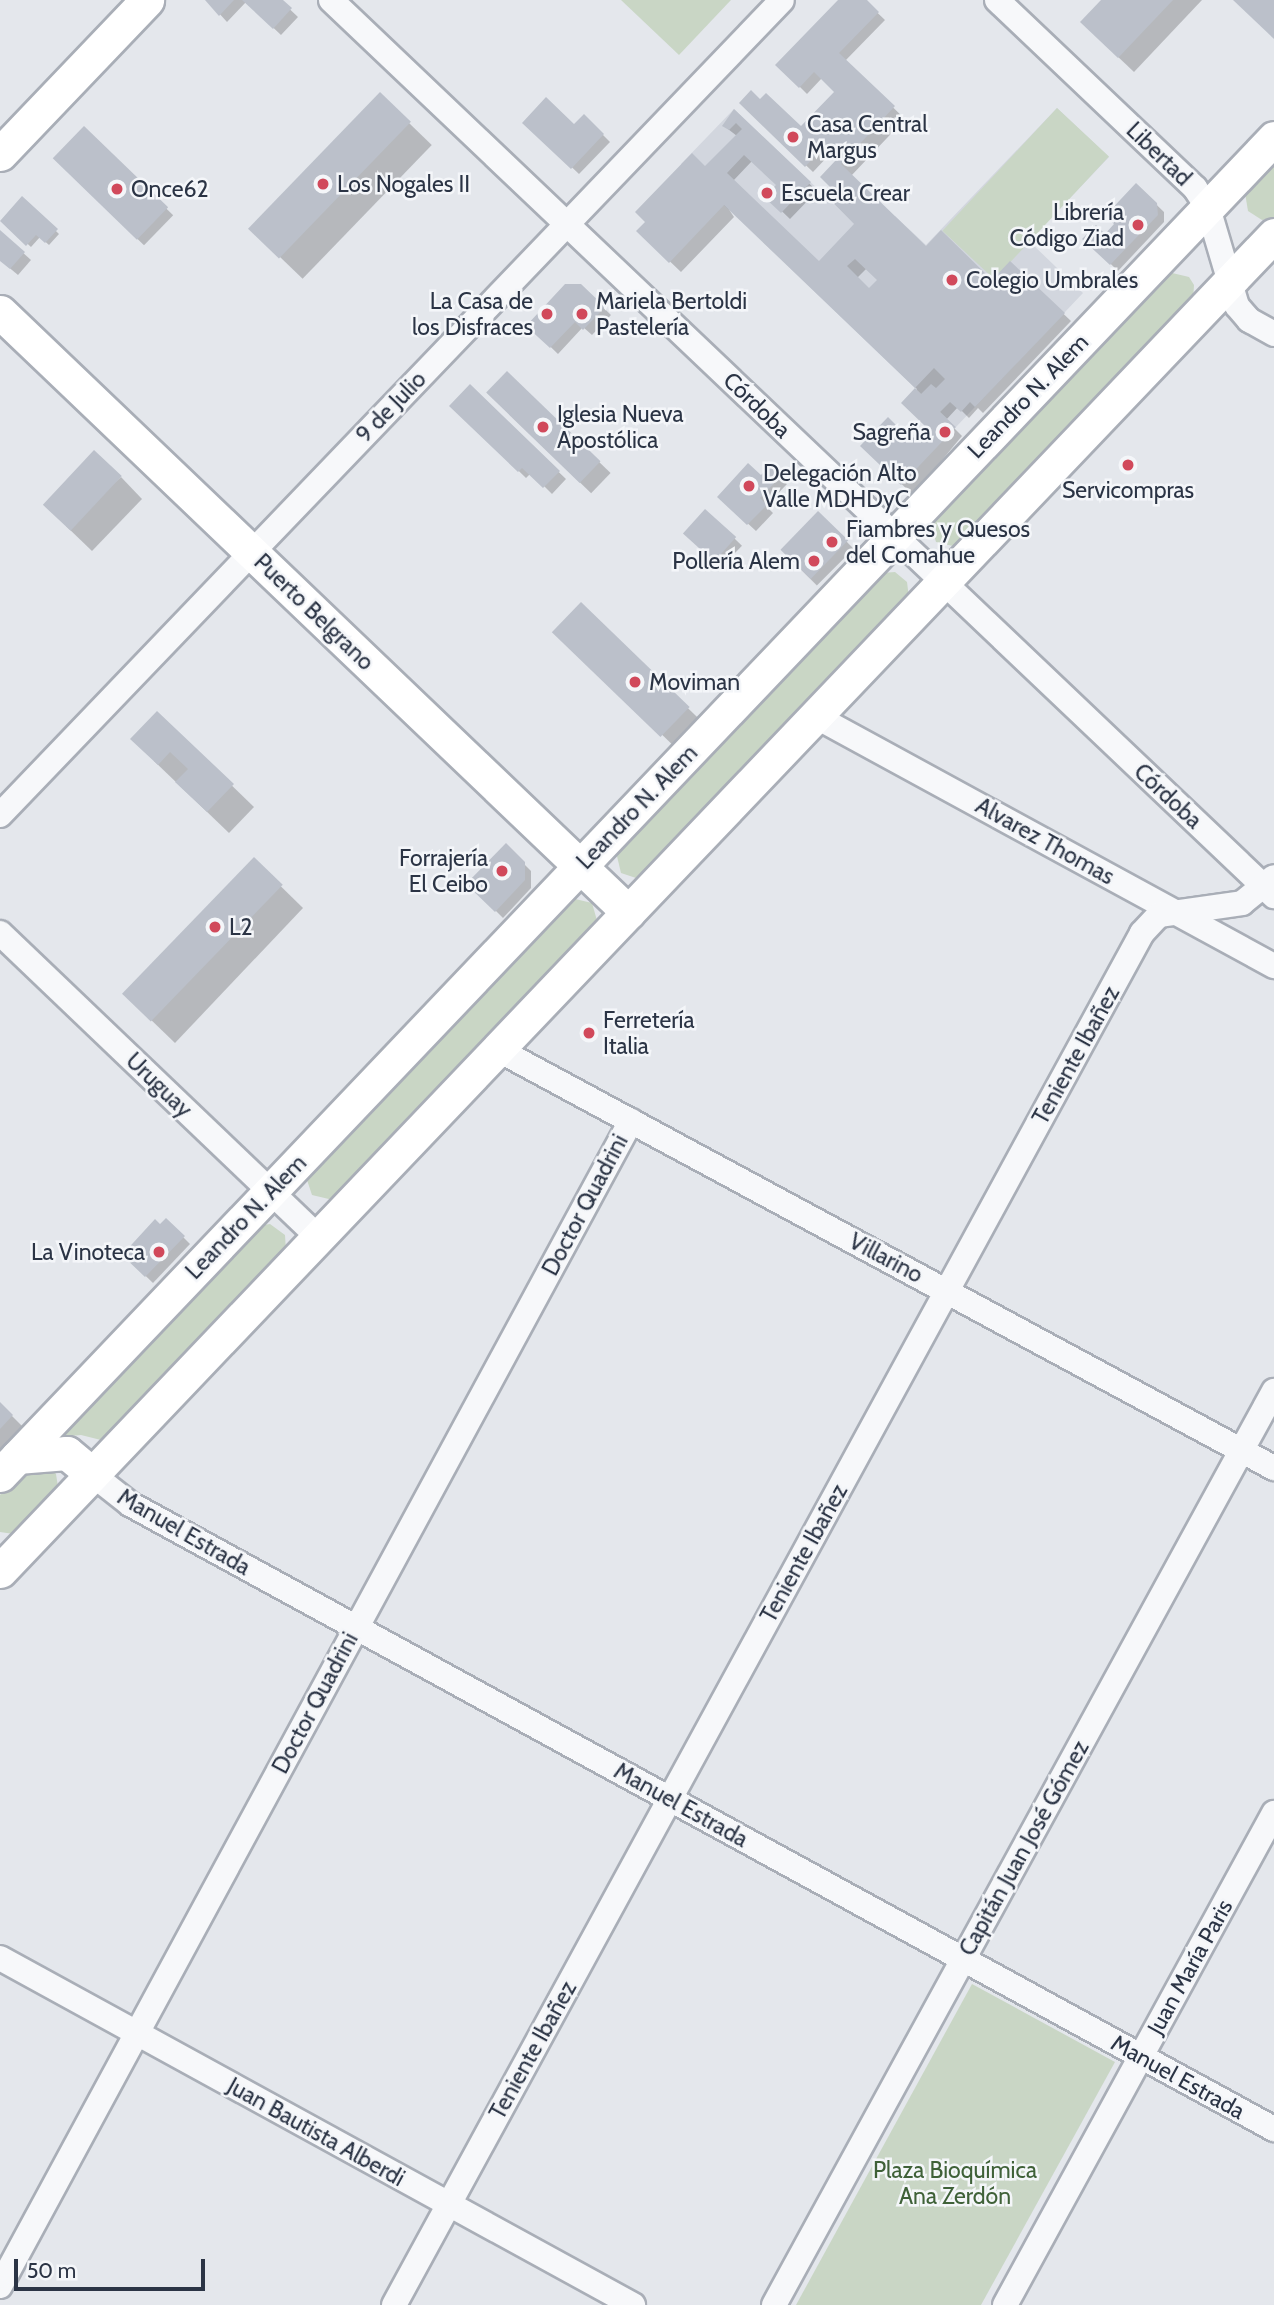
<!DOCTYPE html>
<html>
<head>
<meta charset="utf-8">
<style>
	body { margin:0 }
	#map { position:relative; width:1274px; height:2305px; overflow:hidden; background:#e4e7ec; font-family:Cabin,sans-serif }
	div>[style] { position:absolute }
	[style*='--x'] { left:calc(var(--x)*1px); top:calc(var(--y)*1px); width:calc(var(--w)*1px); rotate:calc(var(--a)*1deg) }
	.built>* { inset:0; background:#d2d6de }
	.green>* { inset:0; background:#c9d6c5; transform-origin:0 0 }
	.shadow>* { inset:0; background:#0003; transform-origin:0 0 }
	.building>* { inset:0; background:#bbc0ca; transform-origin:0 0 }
	.roads { filter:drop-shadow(2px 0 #a9aeb7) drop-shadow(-2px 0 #a9aeb7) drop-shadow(0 2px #a9aeb7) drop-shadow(0 -2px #a9aeb7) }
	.street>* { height:24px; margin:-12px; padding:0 12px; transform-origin:12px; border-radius:12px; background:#f7f8fa }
	.secondary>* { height:33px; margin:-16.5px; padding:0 16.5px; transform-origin:16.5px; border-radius:16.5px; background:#fff }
	.dots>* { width:19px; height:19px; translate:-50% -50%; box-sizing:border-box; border:4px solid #f4f6f9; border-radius:50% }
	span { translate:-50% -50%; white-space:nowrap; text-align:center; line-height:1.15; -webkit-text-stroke:5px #f4f6f9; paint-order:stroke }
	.poi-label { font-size:23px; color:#2b3445 }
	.left { translate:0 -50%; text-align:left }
	.right { translate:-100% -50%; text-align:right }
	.street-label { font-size:23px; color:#2b3445 }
	.park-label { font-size:23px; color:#3f6138 }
	.scale { position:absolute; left:14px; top:2259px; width:191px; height:32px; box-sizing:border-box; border:4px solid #2b3445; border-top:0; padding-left:9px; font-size:21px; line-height:24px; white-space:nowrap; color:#2b3445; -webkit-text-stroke:5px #f4f6f9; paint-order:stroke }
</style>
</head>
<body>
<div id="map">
	<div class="built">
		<div style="clip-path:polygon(1057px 108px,1109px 157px,1029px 241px,1083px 293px,956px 427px,681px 164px,734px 109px,871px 240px,895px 216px,926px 245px)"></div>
	</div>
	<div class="green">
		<div style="clip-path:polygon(621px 0,731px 0,679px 55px)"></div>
		<div style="left:1057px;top:108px;width:71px;height:168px;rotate:43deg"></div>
		<div style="clip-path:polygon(1274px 160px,1274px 218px,1262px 220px,1248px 211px,1245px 193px)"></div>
		<div style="clip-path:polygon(1168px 272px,1189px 277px,1194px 285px,1193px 301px,957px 547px,936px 542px,930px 521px)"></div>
		<div style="clip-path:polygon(895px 572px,907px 582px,909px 598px,639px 879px,621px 873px,616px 852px,882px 573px)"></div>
		<div style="clip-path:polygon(571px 898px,592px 903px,598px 924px,333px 1200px,312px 1195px,306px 1177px)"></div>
		<div style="clip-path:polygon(270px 1224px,285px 1235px,286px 1251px,105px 1441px,81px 1435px,59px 1437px,257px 1226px)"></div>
		<div style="clip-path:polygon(49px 1467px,56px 1474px,58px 1487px,14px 1534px,0 1532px,0 1495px,23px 1470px)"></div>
		<div style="clip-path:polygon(972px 1984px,1115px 2062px,981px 2305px,796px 2305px)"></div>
	</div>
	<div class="shadow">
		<div style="clip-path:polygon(207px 0,280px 0,298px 17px,281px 35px,246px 2px,227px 22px)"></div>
		<div style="clip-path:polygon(evenodd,840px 0,864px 0,885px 20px,845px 61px,905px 119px,851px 176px,926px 248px,992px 282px,1010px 263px,1071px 321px,983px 413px,978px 408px,969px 418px,958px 407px,946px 420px,962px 436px,913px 495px,862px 446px,911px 442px,927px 426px,904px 403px,917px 389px,726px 205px,734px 217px,681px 272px,638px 231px,737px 136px,724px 126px,734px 111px,817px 191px,790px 219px,767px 197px,778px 185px,752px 161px,733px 181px,819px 263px,857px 224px,843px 198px,838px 160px,831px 153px,813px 172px,741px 103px,760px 102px,801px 129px,836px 92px,822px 78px,807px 94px,778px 65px,840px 0,867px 268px,879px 280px,869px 290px,857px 278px,867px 268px)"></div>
		<div style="clip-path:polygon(1103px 0,1202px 0,1134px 72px,1097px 37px)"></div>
		<div style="left:380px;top:95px;width:72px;height:186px;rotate:44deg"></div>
		<div style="clip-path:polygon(584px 116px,610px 142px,579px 174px,525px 123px,574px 126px)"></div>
		<div style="left:84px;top:129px;width:124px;height:42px;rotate:44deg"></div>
		<div style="clip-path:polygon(1136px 185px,1164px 212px,1164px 222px,1118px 271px,1085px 239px,1105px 236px,1116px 225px)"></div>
		<div style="clip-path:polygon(22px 198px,59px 234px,49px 245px,40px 237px,31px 247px,2px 220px)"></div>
		<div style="clip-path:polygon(0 232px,31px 260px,18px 275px,0 260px)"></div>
		<div style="clip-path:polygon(581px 286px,611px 315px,592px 335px,583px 327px,558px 354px,529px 326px)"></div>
		<div style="left:507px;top:373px;width:144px;height:28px;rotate:44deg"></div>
		<div style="clip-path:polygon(470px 387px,566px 479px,552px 494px,531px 473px,526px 478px,452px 406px)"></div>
		<div style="clip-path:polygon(770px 468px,787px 484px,766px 506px,773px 513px,756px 531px,719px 497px,761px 478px)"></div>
		<div style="clip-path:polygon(121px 477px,142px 499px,92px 551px,66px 526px)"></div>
		<div style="left:706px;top:511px;width:50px;height:30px;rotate:44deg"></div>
		<div style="left:819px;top:514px;width:49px;height:52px;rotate:45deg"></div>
		<div style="left:581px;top:605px;width:165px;height:37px;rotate:44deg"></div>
		<div style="clip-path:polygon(157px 713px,254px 807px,229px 833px,154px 761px)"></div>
		<div style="clip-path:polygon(506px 846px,531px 871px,531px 888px,503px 918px,469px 884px)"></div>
		<div style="clip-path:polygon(254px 860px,303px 908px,175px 1043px,147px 1016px)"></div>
		<div style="clip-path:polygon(166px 1220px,190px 1244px,153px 1283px,124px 1255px)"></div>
		<div style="clip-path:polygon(0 1404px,23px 1427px,0 1451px)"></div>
	</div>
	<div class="building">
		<div style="clip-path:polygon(205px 0,234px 0,219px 16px)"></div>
		<div style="clip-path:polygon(242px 0,283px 0,292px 8px,273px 29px)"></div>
		<div style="clip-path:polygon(evenodd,838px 0,867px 0,879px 12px,839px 53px,895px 106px,841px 164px,926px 246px,941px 230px,992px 280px,1010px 261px,1065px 313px,975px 407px,970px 402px,961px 412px,950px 402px,940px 412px,956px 427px,901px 485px,860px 446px,888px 417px,911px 440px,925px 426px,901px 403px,915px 388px,921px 394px,931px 384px,936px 388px,945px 379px,934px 368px,915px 388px,724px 205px,669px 263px,636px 231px,645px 222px,635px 212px,692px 153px,705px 166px,742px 129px,736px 123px,729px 130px,722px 126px,734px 109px,811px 182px,781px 213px,764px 197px,776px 185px,744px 155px,727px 173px,819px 261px,854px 224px,834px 204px,841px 198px,820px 177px,836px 160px,823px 147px,805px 167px,739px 103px,751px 90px,760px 99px,766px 93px,801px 126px,834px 92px,814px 72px,799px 88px,775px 65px,838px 0,855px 259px,877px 280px,869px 288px,847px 266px,855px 259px)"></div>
		<div style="clip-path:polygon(1101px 0,1173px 0,1118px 58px,1080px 22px)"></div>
		<div style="clip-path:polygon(1233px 0,1274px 0,1274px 39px)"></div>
		<div style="left:380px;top:92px;width:43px;height:190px;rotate:44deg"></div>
		<div style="clip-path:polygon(546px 97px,574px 124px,584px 114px,604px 134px,571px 169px,522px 123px)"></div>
		<div style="left:84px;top:126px;width:117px;height:45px;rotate:44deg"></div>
		<div style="clip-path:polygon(1136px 183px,1157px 203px,1158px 215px,1110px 265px,1082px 239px,1096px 225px,1105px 234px,1114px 224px,1105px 216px)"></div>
		<div style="clip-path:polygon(22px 196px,58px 229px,45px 243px,36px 235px,26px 246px,0 221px)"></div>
		<div style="clip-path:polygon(0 230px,25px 252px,10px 269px,0 261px)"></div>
		<div style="clip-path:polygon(565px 284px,581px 284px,605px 307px,583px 330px,575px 322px,550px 348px,526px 326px)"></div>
		<div style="left:507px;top:371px;width:130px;height:30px;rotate:44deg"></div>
		<div style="clip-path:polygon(470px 384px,560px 471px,543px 488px,522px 468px,518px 472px,449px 406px)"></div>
		<div style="left:94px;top:450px;width:38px;height:75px;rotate:43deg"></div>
		<div style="clip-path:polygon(748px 463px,761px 475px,770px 465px,781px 476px,760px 498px,767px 505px,747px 525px,717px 497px)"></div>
		<div style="left:705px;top:509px;width:42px;height:33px;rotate:42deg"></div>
		<div style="left:818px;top:511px;width:42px;height:54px;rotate:44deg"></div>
		<div style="left:581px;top:602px;width:151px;height:42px;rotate:44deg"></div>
		<div style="clip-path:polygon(157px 711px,234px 784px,207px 812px,175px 782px,188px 769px,170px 752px,158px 765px,130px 739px)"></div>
		<div style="clip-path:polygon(506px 843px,525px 862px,525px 880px,495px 912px,466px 884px)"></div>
		<div style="left:254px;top:857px;width:40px;height:190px;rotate:44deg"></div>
		<div style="clip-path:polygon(166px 1218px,185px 1236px,145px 1277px,122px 1255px,155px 1219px,160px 1224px)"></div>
		<div style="clip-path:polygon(0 1402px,13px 1415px,0 1429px)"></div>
	</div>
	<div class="roads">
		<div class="street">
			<div style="--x:331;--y:0;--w:1301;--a:43.54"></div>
			<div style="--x:997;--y:0;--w:273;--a:43.5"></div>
			<div style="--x:1195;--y:188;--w:24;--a:57"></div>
			<div style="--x:1208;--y:208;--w:102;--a:73.5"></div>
			<div style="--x:1237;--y:306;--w:18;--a:49"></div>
			<div style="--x:1249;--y:320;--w:29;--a:29"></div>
			<div style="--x:815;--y:716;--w:523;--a:28.58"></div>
			<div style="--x:0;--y:815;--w:1129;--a:-46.18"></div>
			<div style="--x:0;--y:933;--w:440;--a:43.7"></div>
			<div style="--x:497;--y:1049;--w:883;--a:28.34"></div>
			<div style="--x:92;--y:1474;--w:48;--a:38.3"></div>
			<div style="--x:130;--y:1504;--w:1304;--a:28.65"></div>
			<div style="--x:0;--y:1958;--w:722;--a:28.73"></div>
			<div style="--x:0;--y:2286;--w:1325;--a:-61.56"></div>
			<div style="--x:394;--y:2305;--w:1563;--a:-61.4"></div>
			<div style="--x:1142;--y:933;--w:25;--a:-47"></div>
			<div style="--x:1159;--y:915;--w:84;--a:-8.2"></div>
			<div style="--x:1242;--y:903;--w:41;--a:-39.1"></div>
			<div style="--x:774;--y:2305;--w:1042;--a:-61.32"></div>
			<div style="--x:1005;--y:2305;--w:561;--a:-61.33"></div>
		</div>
		<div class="secondary">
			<div style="--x:0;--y:154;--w:213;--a:-46.3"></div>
			<div style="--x:0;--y:312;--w:869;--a:43.69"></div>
			<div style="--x:17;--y:1457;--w:50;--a:-4.6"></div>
			<div style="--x:67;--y:1453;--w:33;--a:40"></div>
			<div style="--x:0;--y:1475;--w:1847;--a:-46.38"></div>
			<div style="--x:0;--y:1571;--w:1846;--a:-46.36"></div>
		</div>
	</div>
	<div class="dots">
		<div style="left:793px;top:137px;background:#d1495b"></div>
		<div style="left:323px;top:184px;background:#d1495b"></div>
		<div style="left:117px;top:189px;background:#d1495b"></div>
		<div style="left:767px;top:193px;background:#d1495b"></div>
		<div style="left:1138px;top:225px;background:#d1495b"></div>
		<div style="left:952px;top:280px;background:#d1495b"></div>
		<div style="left:547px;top:314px;background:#d1495b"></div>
		<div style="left:582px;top:314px;background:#d1495b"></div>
		<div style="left:543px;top:427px;background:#d1495b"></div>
		<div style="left:945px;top:432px;background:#d1495b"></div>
		<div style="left:1128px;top:465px;background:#d1495b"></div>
		<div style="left:749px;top:486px;background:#d1495b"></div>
		<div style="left:832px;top:542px;background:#d1495b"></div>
		<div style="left:814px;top:561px;background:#d1495b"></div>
		<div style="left:635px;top:682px;background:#d1495b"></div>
		<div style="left:502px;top:871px;background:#d1495b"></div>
		<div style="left:215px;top:927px;background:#d1495b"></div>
		<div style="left:589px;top:1033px;background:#d1495b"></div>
		<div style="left:159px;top:1252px;background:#d1495b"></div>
	</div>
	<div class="poi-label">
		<span class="left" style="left:807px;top:137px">Casa Central<br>Margus</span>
		<span class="left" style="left:337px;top:184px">Los Nogales II</span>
		<span class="left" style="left:131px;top:189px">Once62</span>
		<span class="left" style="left:781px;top:193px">Escuela Crear</span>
		<span class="right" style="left:1124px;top:225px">Librería<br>Código Ziad</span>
		<span class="left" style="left:966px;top:280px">Colegio Umbrales</span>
		<span class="right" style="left:533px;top:314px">La Casa de<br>los Disfraces</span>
		<span class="left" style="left:596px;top:314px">Mariela Bertoldi<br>Pastelería</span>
		<span class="left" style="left:557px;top:427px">Iglesia Nueva<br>Apostólica</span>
		<span class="right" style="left:931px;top:432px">Sagreña</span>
		<span class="left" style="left:763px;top:486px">Delegación Alto<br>Valle MDHDyC</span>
		<span style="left:1128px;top:490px">Servicompras</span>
		<span class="left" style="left:846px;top:542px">Fiambres y Quesos<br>del Comahue</span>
		<span class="right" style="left:800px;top:561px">Pollería Alem</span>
		<span class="left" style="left:649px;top:682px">Moviman</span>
		<span class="right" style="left:488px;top:871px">Forrajería<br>El Ceibo</span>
		<span class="left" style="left:229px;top:927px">L2</span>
		<span class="left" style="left:603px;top:1033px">Ferretería<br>Italia</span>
		<span class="right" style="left:145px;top:1252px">La Vinoteca</span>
	</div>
	<div class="street-label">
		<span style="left:1159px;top:154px;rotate:44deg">Libertad</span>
		<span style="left:1028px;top:396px;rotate:-46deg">Leandro N. Alem</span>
		<span style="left:757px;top:405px;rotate:44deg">Córdoba</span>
		<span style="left:391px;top:407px;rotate:-46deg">9 de Julio</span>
		<span style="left:314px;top:612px;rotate:44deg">Puerto Belgrano</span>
		<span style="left:1168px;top:796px;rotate:43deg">Córdoba</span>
		<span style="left:637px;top:807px;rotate:-46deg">Leandro N. Alem</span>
		<span style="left:1045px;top:841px;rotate:29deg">Alvarez Thomas</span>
		<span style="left:1076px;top:1055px;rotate:-61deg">Teniente Ibañez</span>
		<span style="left:159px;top:1085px;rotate:44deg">Uruguay</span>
		<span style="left:585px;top:1205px;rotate:-62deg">Doctor Quadrini</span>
		<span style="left:246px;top:1217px;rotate:-46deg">Leandro N. Alem</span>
		<span style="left:886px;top:1258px;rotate:28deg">Villarino</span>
		<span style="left:184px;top:1532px;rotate:30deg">Manuel Estrada</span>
		<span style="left:804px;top:1553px;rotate:-61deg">Teniente Ibañez</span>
		<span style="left:315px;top:1703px;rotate:-62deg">Doctor Quadrini</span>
		<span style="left:681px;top:1805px;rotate:29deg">Manuel Estrada</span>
		<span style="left:1024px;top:1848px;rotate:-61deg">Capitán Juan José Gómez</span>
		<span style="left:1190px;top:1967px;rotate:-61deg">Juan María Paris</span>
		<span style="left:533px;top:2050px;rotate:-61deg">Teniente Ibañez</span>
		<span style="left:1178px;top:2077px;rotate:29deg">Manuel Estrada</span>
		<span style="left:316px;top:2132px;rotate:29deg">Juan Bautista Alberdi</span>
	</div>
	<div class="park-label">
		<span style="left:955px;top:2183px">Plaza Bioquímica<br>Ana Zerdón</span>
	</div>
	<div class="scale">50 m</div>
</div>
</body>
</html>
